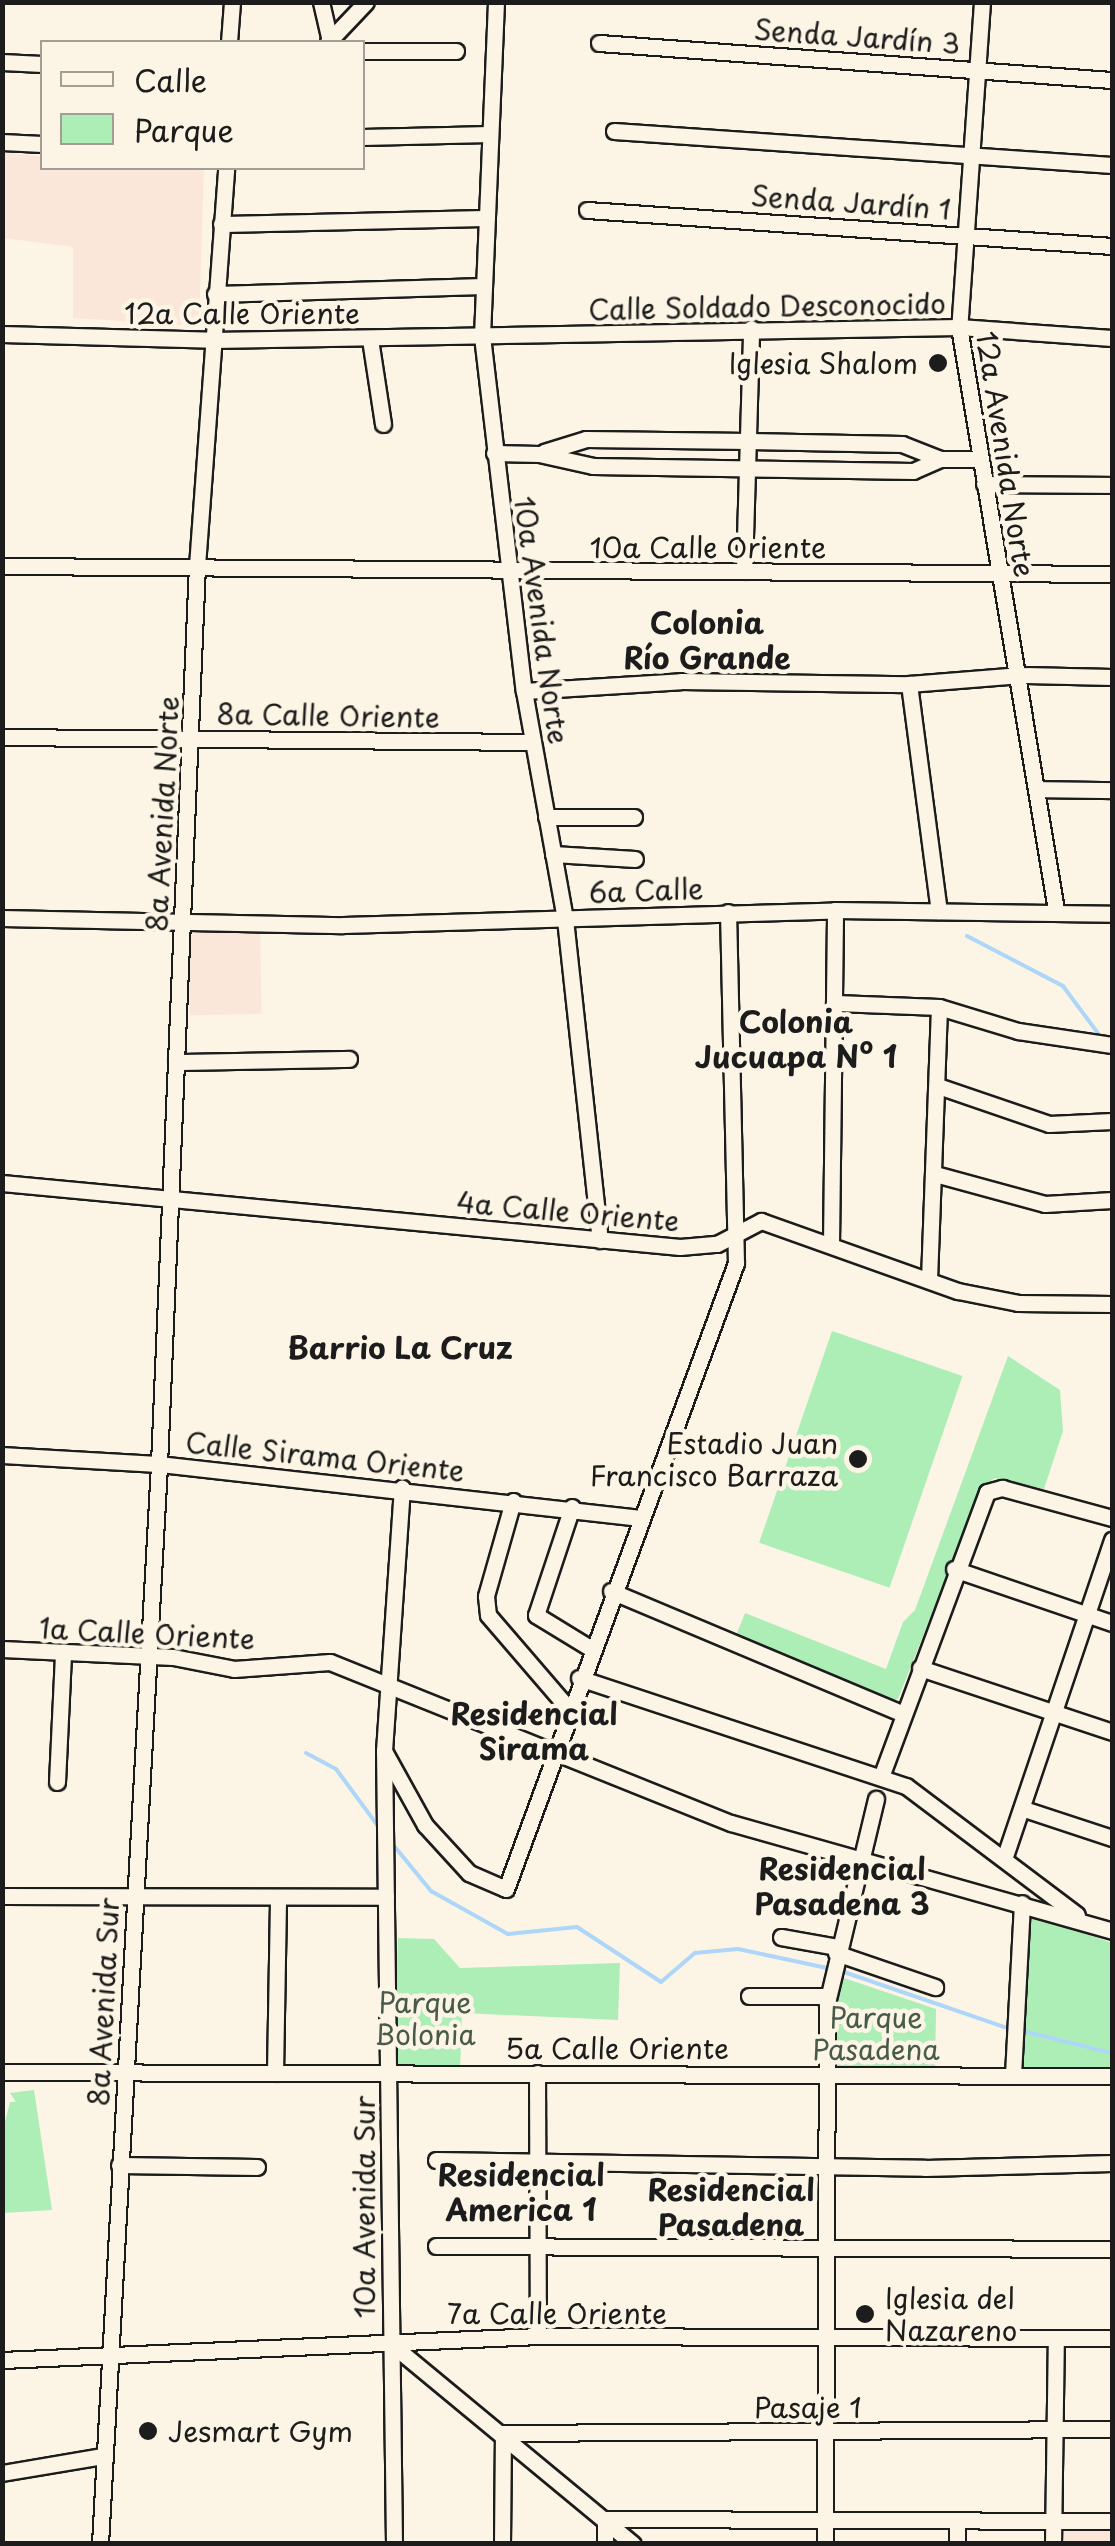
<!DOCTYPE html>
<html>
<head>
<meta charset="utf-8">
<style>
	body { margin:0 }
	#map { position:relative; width:1115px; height:2546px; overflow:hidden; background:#fcf5e5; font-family:"Playpen Sans",sans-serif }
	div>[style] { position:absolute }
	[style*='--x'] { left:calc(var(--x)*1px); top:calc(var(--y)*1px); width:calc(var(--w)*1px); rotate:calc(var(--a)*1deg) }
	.built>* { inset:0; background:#fae7da; transform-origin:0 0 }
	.green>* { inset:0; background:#adeeb6; transform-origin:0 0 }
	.stream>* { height:4px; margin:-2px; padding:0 2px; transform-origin:2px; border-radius:2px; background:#aed6f8 }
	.roads { filter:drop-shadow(2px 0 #1c1c1c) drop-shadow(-2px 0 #1c1c1c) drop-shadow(0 2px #1c1c1c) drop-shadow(0 -2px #1c1c1c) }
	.minor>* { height:15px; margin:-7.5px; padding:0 7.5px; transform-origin:7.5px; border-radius:7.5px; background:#fcf5e5 }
	.dots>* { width:28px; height:28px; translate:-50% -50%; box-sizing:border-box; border:5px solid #fcf5e5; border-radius:50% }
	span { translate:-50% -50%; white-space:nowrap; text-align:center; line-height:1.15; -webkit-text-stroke:9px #fcf5e5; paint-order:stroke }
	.street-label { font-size:28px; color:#1c1c1c }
	.poi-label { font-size:28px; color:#1c1c1c }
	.right { translate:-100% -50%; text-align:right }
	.left { translate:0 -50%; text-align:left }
	.park-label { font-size:28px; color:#485b4a }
	.neighbourhood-label { font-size:30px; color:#1c1c1c; font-weight:700 }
	.frame { position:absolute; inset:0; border:5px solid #1c1c1c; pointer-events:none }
	.legend { position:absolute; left:40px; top:40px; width:325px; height:130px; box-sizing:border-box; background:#fcf5e5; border:2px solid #a29e95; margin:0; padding:12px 18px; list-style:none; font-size:30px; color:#1c1c1c }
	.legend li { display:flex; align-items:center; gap:20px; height:50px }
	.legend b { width:50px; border:2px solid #a29e95 }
</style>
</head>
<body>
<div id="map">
	<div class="built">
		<div style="clip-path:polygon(3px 152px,42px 157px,42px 168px,204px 168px,199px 326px,73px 318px,73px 247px,3px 238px)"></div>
		<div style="left:260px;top:924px;width:90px;height:72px;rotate:89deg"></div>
		<div style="left:1053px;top:2521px;width:59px;height:23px"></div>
	</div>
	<div class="green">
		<div style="left:832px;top:1331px;width:138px;height:224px;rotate:19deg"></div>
		<div style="clip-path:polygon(1008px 1356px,1060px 1390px,1063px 1431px,1044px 1489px,995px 1478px,982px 1487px,898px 1699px,886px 1701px,735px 1638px,745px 1613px,886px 1669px,903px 1622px,915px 1610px)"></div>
		<div style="clip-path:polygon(1028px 1913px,1112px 1943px,1112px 2070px,1020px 2069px)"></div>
		<div style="clip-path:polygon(398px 1938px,434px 1939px,460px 1968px,620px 1963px,618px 2020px,462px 2013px,460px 2072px,389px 2072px,388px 1971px,397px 1970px)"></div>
		<div style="clip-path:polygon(832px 1974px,936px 2009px,935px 2074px,826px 2073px)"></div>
		<div style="clip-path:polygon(34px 2090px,52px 2210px,3px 2213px,3px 2130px,10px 2102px,16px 2102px,10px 2093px)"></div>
	</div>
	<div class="stream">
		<div style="--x:967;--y:936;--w:108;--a:27.5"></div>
		<div style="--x:1063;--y:986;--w:62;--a:53.5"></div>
		<div style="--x:306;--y:1753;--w:34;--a:28"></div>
		<div style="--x:336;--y:1769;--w:71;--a:53.6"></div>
		<div style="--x:390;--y:1841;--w:65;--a:50.6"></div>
		<div style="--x:431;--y:1891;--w:88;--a:29.2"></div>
		<div style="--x:508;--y:1934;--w:69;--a:-5.8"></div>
		<div style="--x:577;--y:1927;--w:100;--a:33.2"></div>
		<div style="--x:661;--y:1982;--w:45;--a:-40.5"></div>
		<div style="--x:695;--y:1953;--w:43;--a:-5.3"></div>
		<div style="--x:738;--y:1949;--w:96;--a:12"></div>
		<div style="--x:841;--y:1971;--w:173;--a:18.9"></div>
		<div style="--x:1027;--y:2032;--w:88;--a:13.9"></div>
	</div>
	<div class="roads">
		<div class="minor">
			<div style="--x:321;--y:2;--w:39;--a:77"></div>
			<div style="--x:496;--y:2;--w:334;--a:92.4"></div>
			<div style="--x:482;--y:336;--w:357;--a:83.3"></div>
			<div style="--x:524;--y:691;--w:232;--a:79.8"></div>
			<div style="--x:565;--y:919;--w:323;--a:83.8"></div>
			<div style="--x:982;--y:2;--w:326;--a:94"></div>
			<div style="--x:959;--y:327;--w:591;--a:80.55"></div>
			<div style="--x:229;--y:42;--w:40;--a:-85.7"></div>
			<div style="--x:328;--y:42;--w:55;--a:-46.5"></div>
			<div style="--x:599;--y:43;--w:514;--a:4.13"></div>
			<div style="--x:362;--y:51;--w:94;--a:0"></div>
			<div style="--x:2;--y:62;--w:40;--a:2.9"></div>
			<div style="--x:614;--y:131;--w:499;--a:3.9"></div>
			<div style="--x:362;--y:137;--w:128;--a:-1.3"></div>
			<div style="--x:2;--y:142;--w:40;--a:2.9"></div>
			<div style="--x:587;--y:210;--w:526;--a:3.92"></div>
			<div style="--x:221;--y:224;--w:266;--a:-1.3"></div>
			<div style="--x:215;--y:294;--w:269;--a:-1.7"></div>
			<div style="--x:2;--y:334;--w:210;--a:1.6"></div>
			<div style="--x:212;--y:340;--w:747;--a:-1"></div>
			<div style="--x:959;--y:327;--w:153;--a:4.1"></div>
			<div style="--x:370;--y:339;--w:86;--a:81.3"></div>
			<div style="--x:544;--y:452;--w:44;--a:-17.2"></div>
			<div style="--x:586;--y:439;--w:163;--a:0.7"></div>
			<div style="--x:749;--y:441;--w:153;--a:1.1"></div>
			<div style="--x:902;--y:444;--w:41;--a:21.5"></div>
			<div style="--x:940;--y:459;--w:40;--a:0"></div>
			<div style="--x:494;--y:453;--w:45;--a:1.3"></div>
			<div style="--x:539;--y:454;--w:55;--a:12.5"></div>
			<div style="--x:593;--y:466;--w:320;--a:0.9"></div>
			<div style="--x:913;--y:471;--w:30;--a:-24"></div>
			<div style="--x:984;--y:484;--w:128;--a:0.4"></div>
			<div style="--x:2;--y:566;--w:1110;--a:0.41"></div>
			<div style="--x:744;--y:571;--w:243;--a:-88.3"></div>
			<div style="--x:909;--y:684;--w:229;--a:82.5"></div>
			<div style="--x:524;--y:691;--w:157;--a:-3.6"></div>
			<div style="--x:681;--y:681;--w:228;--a:0.8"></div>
			<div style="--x:909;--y:684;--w:112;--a:-4.6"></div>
			<div style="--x:1021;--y:675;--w:91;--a:1.3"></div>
			<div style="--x:2;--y:737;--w:531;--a:0.54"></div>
			<div style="--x:1036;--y:789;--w:76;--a:0.8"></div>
			<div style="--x:546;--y:817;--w:88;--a:0"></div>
			<div style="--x:553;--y:854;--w:82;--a:3.5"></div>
			<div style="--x:2;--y:918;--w:341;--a:1.2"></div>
			<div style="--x:343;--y:925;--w:492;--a:-1.7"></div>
			<div style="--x:835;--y:910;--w:277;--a:0.8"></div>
			<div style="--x:836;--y:1003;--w:103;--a:2.2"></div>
			<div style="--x:939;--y:1007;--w:83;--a:16.9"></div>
			<div style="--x:1018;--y:1031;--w:95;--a:8.5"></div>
			<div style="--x:176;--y:1062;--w:173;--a:-1"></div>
			<div style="--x:938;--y:1086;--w:117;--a:18.9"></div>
			<div style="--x:1049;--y:1124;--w:63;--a:-2.7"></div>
			<div style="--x:935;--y:1174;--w:114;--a:15.3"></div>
			<div style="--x:1045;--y:1204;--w:67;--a:-3.4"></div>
			<div style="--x:2;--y:1183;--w:681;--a:5.39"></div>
			<div style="--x:680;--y:1247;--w:37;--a:-5"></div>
			<div style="--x:717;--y:1244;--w:50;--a:-27.6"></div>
			<div style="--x:761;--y:1221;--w:209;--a:19.6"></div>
			<div style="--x:958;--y:1291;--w:61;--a:11.3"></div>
			<div style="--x:1018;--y:1303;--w:94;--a:0.6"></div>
			<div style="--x:831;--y:1244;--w:334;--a:-89.3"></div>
			<div style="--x:929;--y:1280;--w:273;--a:-87.9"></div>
			<div style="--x:2;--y:1455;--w:157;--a:3.3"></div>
			<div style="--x:159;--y:1464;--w:486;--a:6.4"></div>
			<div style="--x:513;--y:1501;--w:99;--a:105.9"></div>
			<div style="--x:486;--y:1596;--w:19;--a:84"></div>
			<div style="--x:488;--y:1615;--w:123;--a:49.3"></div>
			<div style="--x:572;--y:1507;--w:114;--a:108.4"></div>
			<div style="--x:536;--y:1615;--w:63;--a:31.4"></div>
			<div style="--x:954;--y:1569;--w:167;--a:18.9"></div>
			<div style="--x:611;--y:1591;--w:317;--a:22.8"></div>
			<div style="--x:2;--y:1649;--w:171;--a:2.7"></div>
			<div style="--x:173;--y:1657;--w:62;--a:11.1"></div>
			<div style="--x:234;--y:1669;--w:96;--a:-4.2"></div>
			<div style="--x:330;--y:1662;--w:432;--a:21.9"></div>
			<div style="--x:731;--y:1823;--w:396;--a:15.8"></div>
			<div style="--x:920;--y:1668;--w:202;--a:18.4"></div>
			<div style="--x:579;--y:1678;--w:344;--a:18.3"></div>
			<div style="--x:906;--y:1786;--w:214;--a:37"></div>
			<div style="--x:384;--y:1751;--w:85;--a:61"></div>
			<div style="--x:425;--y:1825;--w:65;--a:47.5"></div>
			<div style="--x:469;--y:1873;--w:40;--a:23.4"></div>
			<div style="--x:506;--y:1889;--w:667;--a:-69.83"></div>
			<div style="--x:736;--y:1263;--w:351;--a:-91.3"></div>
			<div style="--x:881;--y:1777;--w:304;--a:-69.6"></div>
			<div style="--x:987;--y:1492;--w:16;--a:-15"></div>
			<div style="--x:1002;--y:1488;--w:114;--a:15.3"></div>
			<div style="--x:57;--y:1782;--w:129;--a:-87.3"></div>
			<div style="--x:1024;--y:1809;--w:93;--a:18.2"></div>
			<div style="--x:1004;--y:1859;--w:337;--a:-71.3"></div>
			<div style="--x:2;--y:1896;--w:384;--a:0.1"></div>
			<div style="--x:781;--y:1937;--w:57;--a:10.1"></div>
			<div style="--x:836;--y:1953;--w:105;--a:19"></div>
			<div style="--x:749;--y:1996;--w:79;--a:0"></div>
			<div style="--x:2;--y:2072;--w:1110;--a:0.21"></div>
			<div style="--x:275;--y:2073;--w:175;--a:-89"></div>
			<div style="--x:537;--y:2073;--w:263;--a:89.8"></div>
			<div style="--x:1013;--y:2075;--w:172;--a:-87"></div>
			<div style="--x:436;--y:2160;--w:489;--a:0.9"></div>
			<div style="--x:925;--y:2168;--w:187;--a:-1.5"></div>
			<div style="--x:119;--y:2165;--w:138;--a:0.8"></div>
			<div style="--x:436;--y:2246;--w:676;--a:0.25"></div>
			<div style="--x:390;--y:2343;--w:315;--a:39.6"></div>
			<div style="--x:2;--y:2360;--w:537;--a:-2.56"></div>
			<div style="--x:538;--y:2336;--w:574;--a:0.2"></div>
			<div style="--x:2;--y:2473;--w:102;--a:-9.6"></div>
			<div style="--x:957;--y:2521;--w:23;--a:90"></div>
			<div style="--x:100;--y:2544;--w:1082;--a:-86.87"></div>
			<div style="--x:159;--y:1464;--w:899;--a:-87.58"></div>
			<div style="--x:197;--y:566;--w:399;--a:-85.8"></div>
			<div style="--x:394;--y:2544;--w:793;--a:-90.72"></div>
			<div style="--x:384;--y:1751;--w:264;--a:-86.1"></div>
			<div style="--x:502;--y:2544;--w:111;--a:-89.5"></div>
			<div style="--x:503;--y:2433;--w:609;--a:-0.38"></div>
			<div style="--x:605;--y:2544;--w:25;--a:-90"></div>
			<div style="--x:605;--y:2519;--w:507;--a:0.23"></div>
			<div style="--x:825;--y:2544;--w:541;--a:-89.79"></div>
			<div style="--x:827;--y:2003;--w:210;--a:-76.5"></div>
			<div style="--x:1053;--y:2544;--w:206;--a:-89.2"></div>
		</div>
	</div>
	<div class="dots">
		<div style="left:938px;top:363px;background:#1c1c1c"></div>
		<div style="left:858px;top:1459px;background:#1c1c1c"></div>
		<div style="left:865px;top:2314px;background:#1c1c1c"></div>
		<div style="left:148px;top:2431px;background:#1c1c1c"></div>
	</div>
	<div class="street-label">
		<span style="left:857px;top:36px;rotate:4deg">Senda Jardín 3</span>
		<span style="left:851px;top:202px;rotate:4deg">Senda Jardín 1</span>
		<span style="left:767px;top:306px;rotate:-1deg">Calle Soldado Desconocido</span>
		<span style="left:242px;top:313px">12a Calle Oriente</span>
		<span style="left:1006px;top:454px;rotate:81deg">12a Avenida Norte</span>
		<span style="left:708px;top:547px">10a Calle Oriente</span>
		<span style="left:542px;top:620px;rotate:82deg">10a Avenida Norte</span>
		<span style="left:328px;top:715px;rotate:1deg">8a Calle Oriente</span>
		<span style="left:162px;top:814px;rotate:-87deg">8a Avenida Norte</span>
		<span style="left:646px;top:890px;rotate:-2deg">6a Calle</span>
		<span style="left:568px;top:1211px;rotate:5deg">4a Calle Oriente</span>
		<span style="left:325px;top:1456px;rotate:6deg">Calle Sirama Oriente</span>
		<span style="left:147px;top:1633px;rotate:3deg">1a Calle Oriente</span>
		<span style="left:103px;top:2002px;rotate:-87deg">8a Avenida Sur</span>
		<span style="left:617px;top:2048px">5a Calle Oriente</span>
		<span style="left:364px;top:2207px;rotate:-90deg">10a Avenida Sur</span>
		<span style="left:557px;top:2313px">7a Calle Oriente</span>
		<span style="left:808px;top:2407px">Pasaje 1</span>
	</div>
	<div class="poi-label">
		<span class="right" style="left:918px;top:363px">Iglesia Shalom</span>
		<span class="right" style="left:838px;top:1459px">Estadio Juan<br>Francisco Barraza</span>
		<span class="left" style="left:885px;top:2314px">Iglesia del<br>Nazareno</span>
		<span class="left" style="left:168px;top:2431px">Jesmart Gym</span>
	</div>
	<div class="park-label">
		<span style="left:425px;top:2018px">Parque<br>Bolonia</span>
		<span style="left:876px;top:2033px">Parque<br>Pasadena</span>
	</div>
	<div class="neighbourhood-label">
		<span style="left:707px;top:639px">Colonia<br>Río Grande</span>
		<span style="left:796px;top:1038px">Colonia<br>Jucuapa Nº 1</span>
		<span style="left:400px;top:1347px">Barrio La Cruz</span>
		<span style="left:534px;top:1730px">Residencial<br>Sirama</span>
		<span style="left:842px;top:1885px">Residencial<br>Pasadena 3</span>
		<span style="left:521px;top:2191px">Residencial<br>America 1</span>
		<span style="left:731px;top:2206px">Residencial<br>Pasadena</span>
	</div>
	<div class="frame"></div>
	<ul class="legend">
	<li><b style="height:12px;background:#fcf5e5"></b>Calle</li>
	<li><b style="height:28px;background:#adeeb6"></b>Parque</li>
	</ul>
</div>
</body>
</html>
